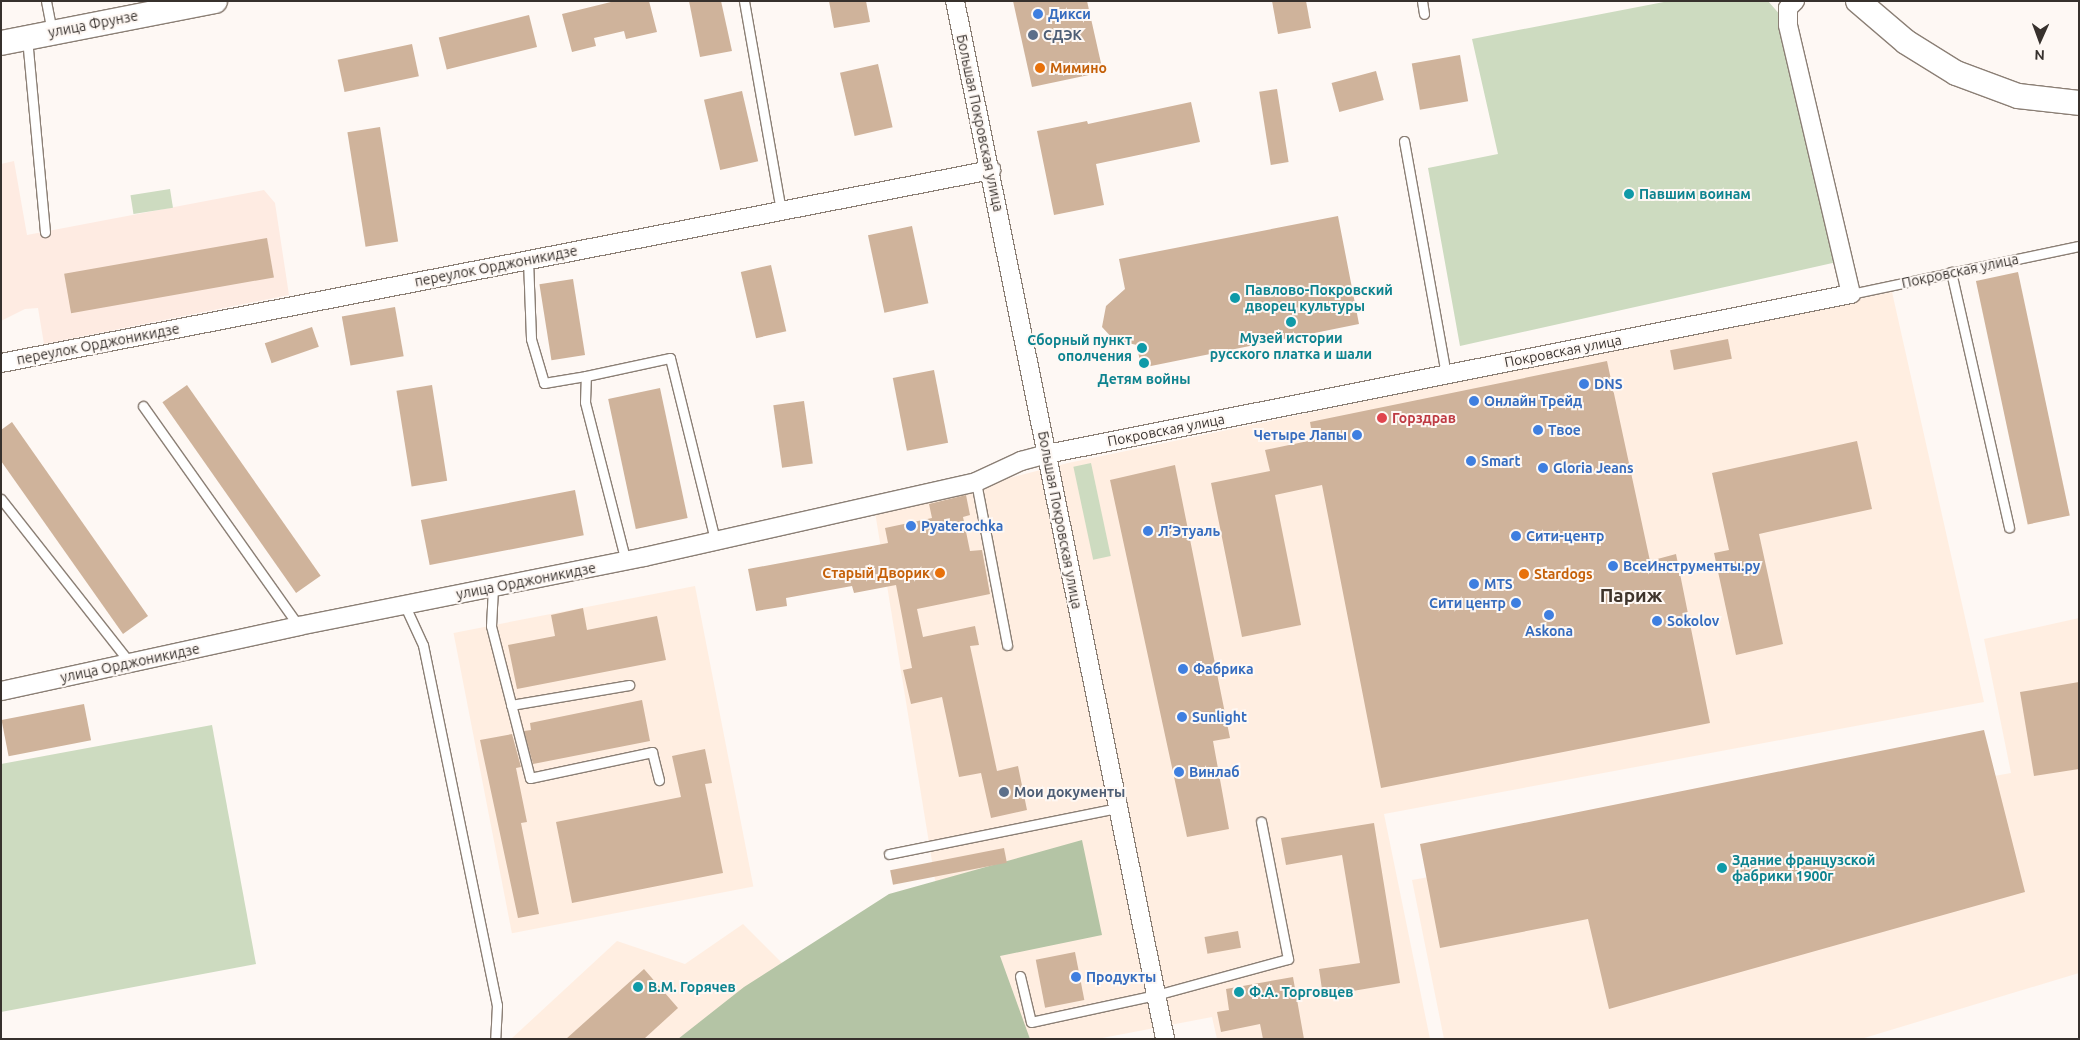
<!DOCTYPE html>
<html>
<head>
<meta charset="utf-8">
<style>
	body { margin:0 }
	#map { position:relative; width:2080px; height:1040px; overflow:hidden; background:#fef8f4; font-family:Ubuntu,sans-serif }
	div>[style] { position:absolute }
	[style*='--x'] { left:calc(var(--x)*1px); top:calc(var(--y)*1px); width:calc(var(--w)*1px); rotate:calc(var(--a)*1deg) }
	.built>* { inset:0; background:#ffeee1; transform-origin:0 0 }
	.medical>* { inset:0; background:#feebe2 }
	.green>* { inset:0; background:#cddbc0; transform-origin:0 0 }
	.forest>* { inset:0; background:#b4c4a5 }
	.building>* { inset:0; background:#cfb39b; transform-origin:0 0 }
	.roads { filter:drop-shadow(1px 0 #8b7f75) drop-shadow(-1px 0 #8b7f75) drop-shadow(0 1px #8b7f75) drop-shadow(0 -1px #8b7f75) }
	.lane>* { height:9px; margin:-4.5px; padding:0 4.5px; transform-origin:4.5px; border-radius:4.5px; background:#fff }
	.street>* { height:18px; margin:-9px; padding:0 9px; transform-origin:9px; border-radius:9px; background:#fff }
	.secondary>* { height:24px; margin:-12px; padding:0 12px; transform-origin:12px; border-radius:12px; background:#fff }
	.dots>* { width:14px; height:14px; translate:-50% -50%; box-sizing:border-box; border:2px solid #fef8f4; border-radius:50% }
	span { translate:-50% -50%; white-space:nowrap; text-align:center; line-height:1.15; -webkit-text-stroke:4px #fef8f4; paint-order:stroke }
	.shop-label { font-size:14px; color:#366cbe; font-weight:700 }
	.left { translate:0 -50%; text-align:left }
	.right { translate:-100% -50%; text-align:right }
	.street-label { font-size:14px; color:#37312d }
	.service-label { font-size:14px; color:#4e5e75; font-weight:700 }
	.food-label { font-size:14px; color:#c56008; font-weight:700 }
	.culture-label { font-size:14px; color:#0d838f; font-weight:700 }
	.health-label { font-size:14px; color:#be3a42; font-weight:700 }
	.district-label { font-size:19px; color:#3f342b; font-weight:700 }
	.frame { position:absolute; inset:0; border:2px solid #37312d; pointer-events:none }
	.north { position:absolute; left:2015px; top:15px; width:50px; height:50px; -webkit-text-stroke:4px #fef8f4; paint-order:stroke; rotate:182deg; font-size:14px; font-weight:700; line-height:20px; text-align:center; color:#37312d }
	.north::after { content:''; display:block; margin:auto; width:18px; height:22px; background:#37312d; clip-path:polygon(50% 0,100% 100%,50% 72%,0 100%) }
</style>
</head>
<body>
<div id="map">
	<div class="built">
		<div style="clip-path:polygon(1892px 292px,1984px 702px,1384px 814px,1430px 1039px,1217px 1039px,1212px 1017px,1097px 1039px,961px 1039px,875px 512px,1068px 463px)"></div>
		<div style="left:695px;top:586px;width:306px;height:246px;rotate:79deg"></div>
		<div style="clip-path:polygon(2079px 618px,2079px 973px,1861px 1039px,1444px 1039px,1412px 880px,2011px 773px,1984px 639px)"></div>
		<div style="clip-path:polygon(743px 924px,782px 963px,693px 1039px,511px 1039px,617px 941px,685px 964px)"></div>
	</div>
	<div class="medical">
		<div style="clip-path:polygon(14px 161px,27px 235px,264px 190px,275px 203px,289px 295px,44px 344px,38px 308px,25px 309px,1px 321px,1px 164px)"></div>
	</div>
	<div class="green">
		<div style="clip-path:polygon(1669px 1px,1768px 1px,1782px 17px,1837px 262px,1460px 346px,1428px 168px,1498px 154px,1472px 39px)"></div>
		<div style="left:170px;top:189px;width:19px;height:40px;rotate:81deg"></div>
		<div style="left:1091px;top:463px;width:95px;height:18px;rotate:78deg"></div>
		<div style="clip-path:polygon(212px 725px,256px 964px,1px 1012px,1px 764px)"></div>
	</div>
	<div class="forest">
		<div style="clip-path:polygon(1082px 840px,1102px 935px,1000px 956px,1030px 1039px,678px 1039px,744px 987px,889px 894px)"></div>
	</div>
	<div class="building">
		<div style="clip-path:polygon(615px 1px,649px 1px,657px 32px,626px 39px,624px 31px,594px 38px,596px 46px,572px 52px,562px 14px)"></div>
		<div style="clip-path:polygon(689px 1px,721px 1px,732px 51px,700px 57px)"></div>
		<div style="clip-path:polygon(829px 1px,866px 1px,870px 22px,834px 28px)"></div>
		<div style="clip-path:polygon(1013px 1px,1087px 1px,1103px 72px,1032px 87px)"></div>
		<div style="clip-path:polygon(1272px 1px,1306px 1px,1311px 28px,1278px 34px)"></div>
		<div style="left:529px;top:15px;width:33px;height:93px;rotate:76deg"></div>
		<div style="left:412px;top:44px;width:33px;height:76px;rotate:78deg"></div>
		<div style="left:1460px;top:55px;width:47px;height:49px;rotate:80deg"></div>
		<div style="left:878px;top:64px;width:65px;height:39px;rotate:77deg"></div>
		<div style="left:1376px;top:71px;width:30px;height:46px;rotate:75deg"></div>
		<div style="left:1277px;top:89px;width:74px;height:18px;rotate:81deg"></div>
		<div style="left:742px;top:91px;width:72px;height:39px;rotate:77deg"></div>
		<div style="clip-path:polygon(1191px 102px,1200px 142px,1096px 164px,1104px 205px,1054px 215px,1037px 131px,1087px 121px,1088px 124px)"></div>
		<div style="left:380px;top:127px;width:116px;height:33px;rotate:81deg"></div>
		<div style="clip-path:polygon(1338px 216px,1359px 324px,1141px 368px,1137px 345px,1114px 340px,1102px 327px,1106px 306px,1125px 289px,1119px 259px)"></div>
		<div style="left:912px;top:226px;width:79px;height:45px;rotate:78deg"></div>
		<div style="left:267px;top:238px;width:40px;height:206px;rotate:80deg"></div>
		<div style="left:771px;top:265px;width:68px;height:31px;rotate:77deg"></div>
		<div style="left:2018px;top:272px;width:249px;height:43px;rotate:78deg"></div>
		<div style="left:573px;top:279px;width:77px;height:34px;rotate:81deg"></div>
		<div style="left:395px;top:307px;width:50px;height:54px;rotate:80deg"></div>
		<div style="left:312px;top:327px;width:21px;height:50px;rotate:71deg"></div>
		<div style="left:1728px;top:339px;width:20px;height:59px;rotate:79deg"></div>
		<div style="clip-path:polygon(1607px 361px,1650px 561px,1676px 554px,1710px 723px,1381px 788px,1322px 485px,1275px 495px,1301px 625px,1242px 637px,1211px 483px,1270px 471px,1265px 450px,1313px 440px,1310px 422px)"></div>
		<div style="left:934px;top:370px;width:74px;height:42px;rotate:79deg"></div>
		<div style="left:187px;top:385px;width:233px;height:30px;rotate:55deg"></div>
		<div style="left:432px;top:385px;width:97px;height:36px;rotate:81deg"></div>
		<div style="left:660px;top:388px;width:133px;height:53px;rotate:78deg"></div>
		<div style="left:804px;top:401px;width:63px;height:31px;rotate:82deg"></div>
		<div style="clip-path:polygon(12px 422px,148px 616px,123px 634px,1px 461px,1px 430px)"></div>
		<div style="clip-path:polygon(1857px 441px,1872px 509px,1759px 534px,1783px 644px,1736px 655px,1714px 553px,1729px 550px,1712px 473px)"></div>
		<div style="clip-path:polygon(1175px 465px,1230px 738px,1213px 741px,1229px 829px,1187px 837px,1110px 480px)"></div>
		<div style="left:575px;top:490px;width:46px;height:157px;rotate:79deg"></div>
		<div style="clip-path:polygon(966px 495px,970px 515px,963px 517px,970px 551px,982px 550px,990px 594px,917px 609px,923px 637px,975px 626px,979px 645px,970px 646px,997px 771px,1018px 766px,1027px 810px,991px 818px,981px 773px,959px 777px,942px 697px,911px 704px,903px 670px,912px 668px,896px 585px,854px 593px,852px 586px,786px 598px,787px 606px,756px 611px,748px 569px,888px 543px,885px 528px,932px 518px,929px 504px)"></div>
		<div style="clip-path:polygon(583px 608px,587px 630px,657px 616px,666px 660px,517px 689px,508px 645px,555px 636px,551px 615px)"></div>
		<div style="clip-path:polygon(2079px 682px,2079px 769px,2034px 776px,2020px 692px)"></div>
		<div style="clip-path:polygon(642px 700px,650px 741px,533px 764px,524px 731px,531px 730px,530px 723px)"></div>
		<div style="left:84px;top:704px;width:37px;height:84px;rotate:79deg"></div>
		<div style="clip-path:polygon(1984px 730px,2025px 892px,1609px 1009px,1588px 919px,1440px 948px,1420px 844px)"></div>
		<div style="clip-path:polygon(512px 734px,521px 767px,516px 768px,527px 822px,521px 823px,539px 914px,518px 918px,480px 740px)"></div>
		<div style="clip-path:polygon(705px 749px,712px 783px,705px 784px,723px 873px,572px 903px,556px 822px,681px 797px,672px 756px)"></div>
		<div style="clip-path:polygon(1374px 823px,1400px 983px,1323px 996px,1319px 969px,1360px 963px,1342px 855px,1286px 865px,1281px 838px)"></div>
		<div style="left:1004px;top:848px;width:15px;height:116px;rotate:79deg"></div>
		<div style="left:1238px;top:931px;width:17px;height:34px;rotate:80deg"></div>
		<div style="left:1075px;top:952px;width:49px;height:40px;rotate:79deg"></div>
		<div style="clip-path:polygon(644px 969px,678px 1008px,644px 1039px,566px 1039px)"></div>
		<div style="clip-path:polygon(1293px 977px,1304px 1039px,1263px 1039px,1260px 1024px,1221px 1032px,1217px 1012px,1229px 1010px,1226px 989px)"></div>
	</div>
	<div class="roads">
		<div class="lane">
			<div style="--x:46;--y:1;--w:32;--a:79"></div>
			<div style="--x:744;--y:1;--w:213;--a:80"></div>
			<div style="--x:1422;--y:1;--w:13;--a:81"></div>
			<div style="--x:27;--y:38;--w:195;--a:84.7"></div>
			<div style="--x:1404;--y:141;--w:237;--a:79.8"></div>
			<div style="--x:528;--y:260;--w:79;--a:87.8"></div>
			<div style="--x:531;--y:339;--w:46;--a:73.5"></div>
			<div style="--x:544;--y:383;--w:43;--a:-9.5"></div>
			<div style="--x:1951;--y:272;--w:262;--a:77.2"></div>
			<div style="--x:1851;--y:294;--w:233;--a:-11.9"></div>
			<div style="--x:143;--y:406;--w:270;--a:54.7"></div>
			<div style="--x:976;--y:482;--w:166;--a:79.2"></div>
			<div style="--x:1;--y:499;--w:209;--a:51.8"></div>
			<div style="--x:626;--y:562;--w:165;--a:-104.4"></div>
			<div style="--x:585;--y:402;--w:26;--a:-88"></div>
			<div style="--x:586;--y:376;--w:86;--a:-12.1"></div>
			<div style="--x:670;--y:358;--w:187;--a:76.1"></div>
			<div style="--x:493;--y:588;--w:38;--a:93"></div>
			<div style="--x:491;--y:626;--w:157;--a:75.6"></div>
			<div style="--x:530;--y:778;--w:125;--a:-12"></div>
			<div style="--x:652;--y:752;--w:29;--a:76"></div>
			<div style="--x:405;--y:606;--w:43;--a:65.2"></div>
			<div style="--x:423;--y:645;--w:368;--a:78.4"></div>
			<div style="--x:497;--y:1005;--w:34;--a:93"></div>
			<div style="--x:511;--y:705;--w:120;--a:-9.6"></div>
			<div style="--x:889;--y:854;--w:234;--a:-11.4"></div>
			<div style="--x:1020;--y:976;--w:47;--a:76.6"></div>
			<div style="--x:1031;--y:1022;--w:128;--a:-12.2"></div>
			<div style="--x:1156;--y:995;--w:137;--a:-15.3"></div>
			<div style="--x:1288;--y:959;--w:140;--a:-101.1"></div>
		</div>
		<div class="street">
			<div style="--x:955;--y:1;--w:1059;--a:78.56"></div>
			<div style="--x:1;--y:363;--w:1009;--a:-11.03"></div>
			<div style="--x:1;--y:691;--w:305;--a:-12.3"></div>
			<div style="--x:299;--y:626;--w:352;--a:-11.3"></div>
			<div style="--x:644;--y:557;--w:340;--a:-12.7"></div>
			<div style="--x:976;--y:482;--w:50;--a:-25"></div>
			<div style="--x:1021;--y:461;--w:27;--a:-15"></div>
			<div style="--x:1047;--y:454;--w:820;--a:-11.26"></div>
			<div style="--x:1851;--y:294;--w:276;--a:-103.2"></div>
			<div style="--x:1788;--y:25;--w:17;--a:-90"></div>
			<div style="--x:1788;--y:8;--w:10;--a:-45"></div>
		</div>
		<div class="secondary">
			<div style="--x:1858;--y:1;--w:63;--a:40.5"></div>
			<div style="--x:1906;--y:42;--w:59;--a:31.8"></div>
			<div style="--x:1956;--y:73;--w:66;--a:20.4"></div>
			<div style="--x:2018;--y:96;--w:61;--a:6.5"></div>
			<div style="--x:1;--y:43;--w:218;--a:-11.1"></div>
		</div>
	</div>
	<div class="dots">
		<div style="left:1038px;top:14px;background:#3f7fe0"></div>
		<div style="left:1033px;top:35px;background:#5c6f8a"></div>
		<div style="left:1040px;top:68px;background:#e8710a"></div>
		<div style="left:1629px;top:194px;background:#0f9aa8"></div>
		<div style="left:1235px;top:298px;background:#0f9aa8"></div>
		<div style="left:1291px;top:322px;background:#0f9aa8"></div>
		<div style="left:1142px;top:348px;background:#0f9aa8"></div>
		<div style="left:1144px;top:363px;background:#0f9aa8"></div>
		<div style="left:1584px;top:384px;background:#3f7fe0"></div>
		<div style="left:1474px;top:401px;background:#3f7fe0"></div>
		<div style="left:1382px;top:418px;background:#e0444e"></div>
		<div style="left:1538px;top:430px;background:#3f7fe0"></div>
		<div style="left:1357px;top:435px;background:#3f7fe0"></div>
		<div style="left:1471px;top:461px;background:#3f7fe0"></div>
		<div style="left:1543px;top:468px;background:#3f7fe0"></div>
		<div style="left:911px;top:526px;background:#3f7fe0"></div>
		<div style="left:1148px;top:531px;background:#3f7fe0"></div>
		<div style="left:1516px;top:536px;background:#3f7fe0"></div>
		<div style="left:1613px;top:566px;background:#3f7fe0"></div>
		<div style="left:940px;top:573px;background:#e8710a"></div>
		<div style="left:1524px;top:574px;background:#e8710a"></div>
		<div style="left:1474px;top:584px;background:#3f7fe0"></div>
		<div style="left:1516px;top:603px;background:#3f7fe0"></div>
		<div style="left:1549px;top:615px;background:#3f7fe0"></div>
		<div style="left:1657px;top:621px;background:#3f7fe0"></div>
		<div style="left:1183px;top:669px;background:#3f7fe0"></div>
		<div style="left:1182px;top:717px;background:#3f7fe0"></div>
		<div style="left:1179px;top:772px;background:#3f7fe0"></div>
		<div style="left:1004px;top:792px;background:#5c6f8a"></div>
		<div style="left:1722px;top:868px;background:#0f9aa8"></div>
		<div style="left:1076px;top:977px;background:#3f7fe0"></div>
		<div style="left:638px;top:987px;background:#0f9aa8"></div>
		<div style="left:1239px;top:992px;background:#0f9aa8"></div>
	</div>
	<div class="shop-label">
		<span class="left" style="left:1048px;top:14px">Дикси</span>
		<span class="left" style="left:1594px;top:384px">DNS</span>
		<span class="left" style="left:1484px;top:401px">Онлайн Трейд</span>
		<span class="left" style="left:1548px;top:430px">Твое</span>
		<span class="right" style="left:1347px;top:435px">Четыре Лапы</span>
		<span class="left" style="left:1481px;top:461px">Smart</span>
		<span class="left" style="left:1553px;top:468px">Gloria Jeans</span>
		<span class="left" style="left:921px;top:526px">Pyaterochka</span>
		<span class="left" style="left:1158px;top:531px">Л’Этуаль</span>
		<span class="left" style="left:1526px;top:536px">Сити-центр</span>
		<span class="left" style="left:1623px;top:566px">ВсеИнструменты.ру</span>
		<span class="left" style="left:1484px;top:584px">MTS</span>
		<span class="right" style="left:1506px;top:603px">Сити центр</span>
		<span class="left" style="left:1667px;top:621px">Sokolov</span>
		<span style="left:1549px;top:631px">Askona</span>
		<span class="left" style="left:1193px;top:669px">Фабрика</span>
		<span class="left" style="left:1192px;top:717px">Sunlight</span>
		<span class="left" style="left:1189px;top:772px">Винлаб</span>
		<span class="left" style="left:1086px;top:977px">Продукты</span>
	</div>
	<div class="street-label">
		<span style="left:93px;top:24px;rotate:-11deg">улица Фрунзе</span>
		<span style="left:980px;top:123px;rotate:78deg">Большая Покровская улица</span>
		<span style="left:496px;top:266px;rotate:-11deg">переулок Орджоникидзе</span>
		<span style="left:1960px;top:271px;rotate:-12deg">Покровская улица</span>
		<span style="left:98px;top:344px;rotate:-11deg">переулок Орджоникидзе</span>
		<span style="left:1563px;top:351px;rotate:-11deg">Покровская улица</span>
		<span style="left:1166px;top:430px;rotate:-11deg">Покровская улица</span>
		<span style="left:1060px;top:520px;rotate:79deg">Большая Покровская улица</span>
		<span style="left:526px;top:581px;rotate:-11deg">улица Орджоникидзе</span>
		<span style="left:130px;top:663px;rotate:-12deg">улица Орджоникидзе</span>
	</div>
	<div class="service-label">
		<span class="left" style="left:1043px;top:35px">СДЭК</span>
		<span class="left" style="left:1014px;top:792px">Мои документы</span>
	</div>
	<div class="food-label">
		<span class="left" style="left:1050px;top:68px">Мимино</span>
		<span class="right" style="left:930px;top:573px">Старый Дворик</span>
		<span class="left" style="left:1534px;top:574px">Stardogs</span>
	</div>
	<div class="culture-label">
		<span class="left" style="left:1639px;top:194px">Павшим воинам</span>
		<span class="left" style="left:1245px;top:298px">Павлово-Покровский<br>дворец культуры</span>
		<span style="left:1291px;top:346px">Музей истории<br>русского платка и шали</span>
		<span class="right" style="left:1132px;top:348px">Сборный пункт<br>ополчения</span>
		<span style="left:1144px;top:379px">Детям войны</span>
		<span class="left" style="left:1732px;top:868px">Здание французской<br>фабрики 1900г</span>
		<span class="left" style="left:648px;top:987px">В.М. Горячев</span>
		<span class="left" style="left:1249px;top:992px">Ф.А. Торговцев</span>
	</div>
	<div class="health-label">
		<span class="left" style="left:1392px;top:418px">Горздрав</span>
	</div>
	<div class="district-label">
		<span style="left:1631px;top:596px">Париж</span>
	</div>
	<div class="frame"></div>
	<div class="north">N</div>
</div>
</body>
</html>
